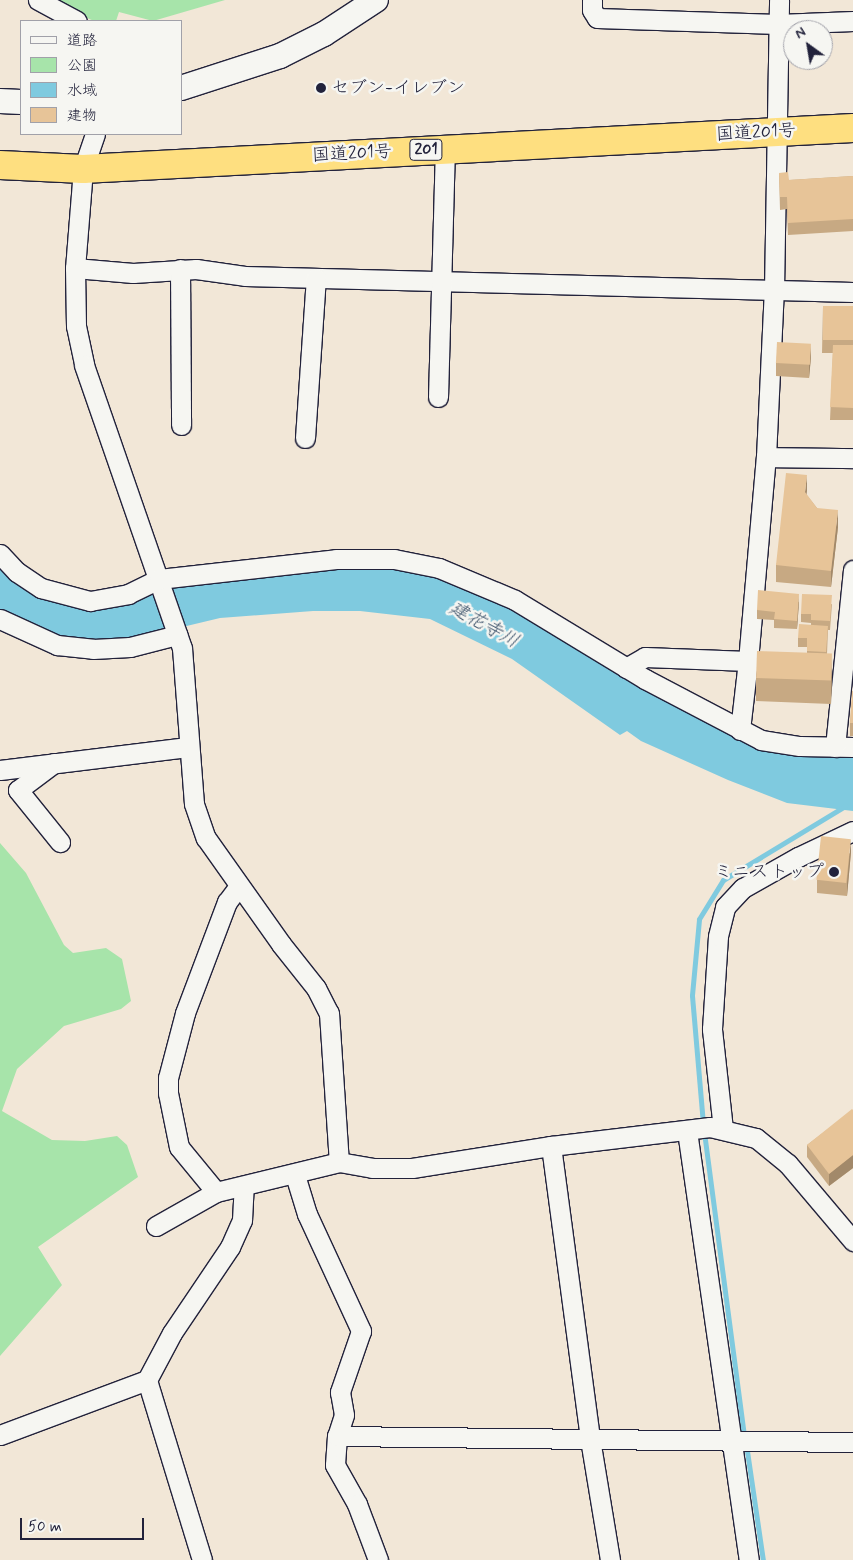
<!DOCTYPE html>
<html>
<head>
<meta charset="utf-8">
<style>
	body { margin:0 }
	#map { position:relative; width:853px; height:1560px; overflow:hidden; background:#f2e7d7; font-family:Mynerve,"Klee One",sans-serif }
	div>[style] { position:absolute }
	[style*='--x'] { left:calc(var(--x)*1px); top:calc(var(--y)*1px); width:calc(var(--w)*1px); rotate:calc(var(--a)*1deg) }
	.green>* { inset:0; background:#a7e4aa }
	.water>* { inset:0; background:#7fcadf }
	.stream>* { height:5px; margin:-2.5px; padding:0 2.5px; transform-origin:2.5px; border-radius:2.5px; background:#7fcadf }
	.roads { filter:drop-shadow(1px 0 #22223b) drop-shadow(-1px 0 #22223b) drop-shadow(0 1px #22223b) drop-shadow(0 -1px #22223b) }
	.minor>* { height:19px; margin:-9.5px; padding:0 9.5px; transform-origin:9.5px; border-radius:9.5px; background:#f6f6f2 }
	.tertiary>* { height:24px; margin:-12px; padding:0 12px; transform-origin:12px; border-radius:12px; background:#f6f6f2 }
	.trunk>* { height:28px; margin:-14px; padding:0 14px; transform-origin:14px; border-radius:14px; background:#fedf80 }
	.wall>* { inset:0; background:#c7a983 }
	.shaded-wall>* { inset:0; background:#a2896a }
	.building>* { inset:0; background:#e7c498; transform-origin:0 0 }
	.dots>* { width:14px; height:14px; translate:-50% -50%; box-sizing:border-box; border:2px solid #f6f6f2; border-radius:50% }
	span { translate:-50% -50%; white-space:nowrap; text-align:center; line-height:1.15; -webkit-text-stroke:5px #f6f6f2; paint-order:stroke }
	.shield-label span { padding:1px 4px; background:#f6f6f2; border:1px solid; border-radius:4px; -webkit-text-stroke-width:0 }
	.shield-label { font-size:16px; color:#22223b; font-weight:700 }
	.poi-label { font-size:18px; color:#22223b }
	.left { translate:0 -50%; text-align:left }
	.right { translate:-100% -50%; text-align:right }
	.street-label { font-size:18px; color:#22223b }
	.water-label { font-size:19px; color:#3e546c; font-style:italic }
	.legend { position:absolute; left:20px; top:20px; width:162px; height:115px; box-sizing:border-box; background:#f6f6f2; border:1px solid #a1a1a9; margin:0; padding:6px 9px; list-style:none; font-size:15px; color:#22223b }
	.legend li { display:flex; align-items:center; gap:10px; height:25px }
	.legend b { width:25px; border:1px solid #a1a1a9 }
	.north { position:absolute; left:783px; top:20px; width:50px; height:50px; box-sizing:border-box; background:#f6f6f2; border:1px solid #a1a1a9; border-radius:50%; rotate:328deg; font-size:14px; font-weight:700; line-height:20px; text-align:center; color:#22223b }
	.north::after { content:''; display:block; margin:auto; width:18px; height:22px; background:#22223b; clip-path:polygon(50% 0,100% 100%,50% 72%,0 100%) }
	.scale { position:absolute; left:20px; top:1518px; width:124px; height:22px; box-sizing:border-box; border:2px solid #22223b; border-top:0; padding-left:6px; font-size:15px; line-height:18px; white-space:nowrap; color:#22223b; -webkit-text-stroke:4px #f6f6f2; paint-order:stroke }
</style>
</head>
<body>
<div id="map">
	<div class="green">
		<div style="clip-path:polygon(58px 0,225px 0,153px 21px,119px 12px,116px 21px,94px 21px,69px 10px)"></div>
		<div style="clip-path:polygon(0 843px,26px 873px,64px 945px,73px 953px,106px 948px,122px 959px,131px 1001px,121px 1009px,64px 1026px,17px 1069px,2px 1111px,52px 1140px,85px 1141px,117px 1136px,127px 1145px,138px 1177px,38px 1247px,62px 1285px,0 1356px)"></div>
	</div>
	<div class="water">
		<div style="clip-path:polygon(0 557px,67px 600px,174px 584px,365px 565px,412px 569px,513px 608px,739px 734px,853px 751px,853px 811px,787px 803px,728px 780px,641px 741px,627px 731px,620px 735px,512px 659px,430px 619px,360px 611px,313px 611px,220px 618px,149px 635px,108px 641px,58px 637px,0 612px)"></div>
	</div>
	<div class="stream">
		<div style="--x:703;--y:1124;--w:129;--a:-94.9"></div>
		<div style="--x:692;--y:995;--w:76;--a:-84.7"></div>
		<div style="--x:699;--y:919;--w:46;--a:-58.4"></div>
		<div style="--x:723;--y:880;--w:143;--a:-31.2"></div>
		<div style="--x:704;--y:1132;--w:307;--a:82.5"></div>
		<div style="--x:746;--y:1444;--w:117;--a:81.7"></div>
	</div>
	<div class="roads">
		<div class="minor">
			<div style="--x:38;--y:0;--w:44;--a:28.3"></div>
			<div style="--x:592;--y:0;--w:10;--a:90"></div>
			<div style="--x:592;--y:10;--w:9;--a:58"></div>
			<div style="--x:597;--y:18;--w:181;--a:1.9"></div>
			<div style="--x:778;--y:24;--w:75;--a:-2.3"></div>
			<div style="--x:95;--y:134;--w:37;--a:109"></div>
			<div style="--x:83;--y:169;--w:99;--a:94.6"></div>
			<div style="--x:75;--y:268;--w:58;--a:89"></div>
			<div style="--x:76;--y:326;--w:40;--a:78"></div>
			<div style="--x:84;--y:365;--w:299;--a:70.9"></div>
			<div style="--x:182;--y:648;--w:156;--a:85.6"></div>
			<div style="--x:194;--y:804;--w:36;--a:71"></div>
			<div style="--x:206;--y:838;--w:130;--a:54.7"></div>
			<div style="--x:281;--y:944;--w:56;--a:51.5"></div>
			<div style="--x:316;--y:988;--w:28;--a:63"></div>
			<div style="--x:329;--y:1013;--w:149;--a:86.2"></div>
			<div style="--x:75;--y:268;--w:58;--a:4.9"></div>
			<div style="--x:133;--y:273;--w:63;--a:-3.6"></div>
			<div style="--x:196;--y:269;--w:49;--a:8.1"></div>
			<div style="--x:245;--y:276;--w:608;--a:1.51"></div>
			<div style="--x:180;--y:269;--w:156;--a:89.6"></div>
			<div style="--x:438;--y:397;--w:248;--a:-88.4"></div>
			<div style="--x:305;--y:438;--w:160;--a:-86.1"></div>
			<div style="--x:766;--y:457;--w:87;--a:0.7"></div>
			<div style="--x:0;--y:554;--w:25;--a:47"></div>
			<div style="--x:17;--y:572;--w:29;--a:34"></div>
			<div style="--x:41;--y:588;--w:51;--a:14.9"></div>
			<div style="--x:90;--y:601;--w:39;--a:-10"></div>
			<div style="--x:128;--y:594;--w:34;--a:-26"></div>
			<div style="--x:159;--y:579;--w:178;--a:-6.4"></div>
			<div style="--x:336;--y:559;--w:58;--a:0"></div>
			<div style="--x:394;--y:559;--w:46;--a:11.3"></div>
			<div style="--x:439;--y:568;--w:82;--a:22.8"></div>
			<div style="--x:515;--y:600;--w:152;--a:31.3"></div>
			<div style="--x:645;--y:679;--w:131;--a:27.7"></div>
			<div style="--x:761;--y:740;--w:39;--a:9"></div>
			<div style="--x:800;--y:746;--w:53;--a:1.1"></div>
			<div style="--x:0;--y:619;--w:63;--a:24.5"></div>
			<div style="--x:57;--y:645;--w:36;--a:6"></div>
			<div style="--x:93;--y:649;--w:37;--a:-3"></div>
			<div style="--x:130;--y:647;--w:49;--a:-14.3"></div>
			<div style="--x:626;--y:668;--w:22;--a:-30"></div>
			<div style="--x:645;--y:657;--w:103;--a:2.2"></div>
			<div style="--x:748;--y:661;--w:205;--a:-85"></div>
			<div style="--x:766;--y:457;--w:167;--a:-87.3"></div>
			<div style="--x:774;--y:290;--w:290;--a:-89"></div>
			<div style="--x:740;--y:730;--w:69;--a:-83.4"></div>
			<div style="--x:835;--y:747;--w:178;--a:-84.2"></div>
			<div style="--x:54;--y:763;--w:45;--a:143.1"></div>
			<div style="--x:18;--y:790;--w:67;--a:51.1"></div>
			<div style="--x:0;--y:770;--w:189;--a:-7"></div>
			<div style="--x:723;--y:1129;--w:101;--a:-96.3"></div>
			<div style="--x:712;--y:1029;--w:93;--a:-86.3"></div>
			<div style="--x:718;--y:936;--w:30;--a:-76"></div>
			<div style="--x:725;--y:907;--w:26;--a:-47"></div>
			<div style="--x:743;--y:888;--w:63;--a:-29.4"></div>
			<div style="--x:798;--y:857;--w:61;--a:-25.3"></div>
			<div style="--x:687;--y:1131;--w:433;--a:81.8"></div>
			<div style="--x:551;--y:1146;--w:296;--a:82.4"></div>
			<div style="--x:590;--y:1439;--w:123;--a:80.6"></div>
			<div style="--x:295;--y:1175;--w:41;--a:72.9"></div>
			<div style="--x:307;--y:1214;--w:129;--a:65.2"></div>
			<div style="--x:361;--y:1331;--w:65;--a:109"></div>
			<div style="--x:340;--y:1392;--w:23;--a:80"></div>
			<div style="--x:344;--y:1415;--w:22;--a:108"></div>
			<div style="--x:337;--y:1436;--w:29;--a:94"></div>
			<div style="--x:335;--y:1465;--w:45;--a:60.6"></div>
			<div style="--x:357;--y:1504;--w:60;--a:69.4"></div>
			<div style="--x:216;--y:1192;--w:58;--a:-129.4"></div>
			<div style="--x:179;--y:1147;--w:55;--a:-101.5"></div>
			<div style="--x:168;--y:1093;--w:15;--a:-90"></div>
			<div style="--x:168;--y:1078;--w:67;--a:-75.3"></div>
			<div style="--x:185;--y:1013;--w:119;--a:-69.3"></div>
			<div style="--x:227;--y:902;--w:20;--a:-53"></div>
			<div style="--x:156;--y:1226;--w:69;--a:-29.5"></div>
			<div style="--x:216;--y:1192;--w:127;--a:-13.7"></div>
			<div style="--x:339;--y:1162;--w:34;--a:10"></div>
			<div style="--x:372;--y:1168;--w:40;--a:0"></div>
			<div style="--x:412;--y:1168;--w:141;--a:-9"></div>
			<div style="--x:551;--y:1146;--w:160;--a:-6.8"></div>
			<div style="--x:710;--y:1127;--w:47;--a:13.4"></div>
			<div style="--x:756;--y:1138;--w:41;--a:39.1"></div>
			<div style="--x:788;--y:1164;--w:101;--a:49.8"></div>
			<div style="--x:147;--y:1380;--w:188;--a:73"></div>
			<div style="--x:0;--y:1435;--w:157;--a:-20.5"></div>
			<div style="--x:147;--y:1380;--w:53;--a:-62"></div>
			<div style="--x:172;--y:1333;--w:104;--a:-56"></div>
			<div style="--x:230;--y:1247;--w:30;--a:-66"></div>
			<div style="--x:242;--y:1220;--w:34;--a:-87"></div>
			<div style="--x:337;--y:1436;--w:516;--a:0.67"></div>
		</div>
		<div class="tertiary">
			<div style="--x:181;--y:88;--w:104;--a:-17.9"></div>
			<div style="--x:280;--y:56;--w:49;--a:-26.6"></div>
			<div style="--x:324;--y:34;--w:62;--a:-33.2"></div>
			<div style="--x:0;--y:101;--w:21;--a:3"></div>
		</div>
		<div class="trunk">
			<div style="--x:0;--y:165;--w:83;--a:2.8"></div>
			<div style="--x:83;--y:169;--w:771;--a:-3.05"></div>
		</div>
	</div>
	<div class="wall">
		<div style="clip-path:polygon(779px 173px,789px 180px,853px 176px,853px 231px,788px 235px,787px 209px,780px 210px)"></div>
		<div style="clip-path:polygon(823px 306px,853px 306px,853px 420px,830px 420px,833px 353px,822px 353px)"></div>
		<div style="clip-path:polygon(811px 357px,809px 378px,776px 376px,776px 363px)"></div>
		<div style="clip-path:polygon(806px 494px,817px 508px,838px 527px,831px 587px,776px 582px,776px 565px)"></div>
		<div style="clip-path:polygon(799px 602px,797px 629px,774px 628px,774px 620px,757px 619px,757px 610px)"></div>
		<div style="clip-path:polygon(832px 604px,830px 630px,828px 630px,827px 654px,832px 678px,831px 704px,756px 701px,756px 678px,807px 653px,807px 647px,798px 647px,798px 638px,811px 625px,811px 623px,801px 622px,801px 614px)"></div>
		<div style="clip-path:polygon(853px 691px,853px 736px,850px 736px,850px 723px)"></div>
		<div style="clip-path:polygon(851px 852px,847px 896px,817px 893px,817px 880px)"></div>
		<div style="clip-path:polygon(853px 1110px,853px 1168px,829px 1186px,807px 1157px,807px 1145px)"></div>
	</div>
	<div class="shaded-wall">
		<div style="clip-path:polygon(811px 344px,811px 357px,809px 378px,809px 366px)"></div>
		<div style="clip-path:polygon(807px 475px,807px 491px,805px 508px,805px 492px)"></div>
		<div style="clip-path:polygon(838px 510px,838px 527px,831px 587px,831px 571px)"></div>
		<div style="clip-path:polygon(799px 594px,799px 602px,797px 629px,797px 621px)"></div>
		<div style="clip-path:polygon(832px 654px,832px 678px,831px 704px,831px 681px)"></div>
		<div style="clip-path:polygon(851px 839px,851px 852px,847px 896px,847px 883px)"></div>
		<div style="clip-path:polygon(853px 1155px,853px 1168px,829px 1186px,829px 1174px)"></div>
	</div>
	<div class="building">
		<div style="clip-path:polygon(788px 172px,789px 180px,853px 176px,853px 219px,788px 223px,787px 197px,780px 197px,779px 173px)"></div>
		<div style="left:823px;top:306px;width:30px;height:34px"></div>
		<div style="left:777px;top:342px;width:34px;height:21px;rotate:3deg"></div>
		<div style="clip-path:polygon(833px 345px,853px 345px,853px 408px,830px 407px)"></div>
		<div style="clip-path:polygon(786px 473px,807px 475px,805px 492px,817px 508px,838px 510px,831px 571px,776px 565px)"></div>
		<div style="clip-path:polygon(758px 590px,799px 594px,797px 621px,774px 619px,775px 612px,757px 610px)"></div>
		<div style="clip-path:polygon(802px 594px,832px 595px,830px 621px,811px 620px,811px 614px,801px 614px)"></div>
		<div style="clip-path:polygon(799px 624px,828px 626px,826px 652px,807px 651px,807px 638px,798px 638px)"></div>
		<div style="left:757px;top:651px;width:75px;height:27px;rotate:2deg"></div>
		<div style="clip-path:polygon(852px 691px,853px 691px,853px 723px,850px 723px)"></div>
		<div style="left:821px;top:836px;width:30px;height:44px;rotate:6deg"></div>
		<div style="clip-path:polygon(852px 1109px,853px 1110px,853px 1155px,829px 1174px,807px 1145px)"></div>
	</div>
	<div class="dots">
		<div style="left:321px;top:88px;background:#22223b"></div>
		<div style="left:834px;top:872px;background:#22223b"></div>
	</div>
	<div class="shield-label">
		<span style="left:426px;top:150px">201</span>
	</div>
	<div class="poi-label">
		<span class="left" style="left:331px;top:88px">セブン-イレブン</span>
		<span class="right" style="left:824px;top:872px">ミニストップ</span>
	</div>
	<div class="street-label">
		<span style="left:756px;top:133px;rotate:-3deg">国道201号</span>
		<span style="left:352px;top:154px;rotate:-3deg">国道201号</span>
	</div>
	<div class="water-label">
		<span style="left:484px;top:625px;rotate:29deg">建花寺川</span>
	</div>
	<ul class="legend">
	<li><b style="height:6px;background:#f6f6f2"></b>道路</li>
	<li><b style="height:14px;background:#a7e4aa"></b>公園</li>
	<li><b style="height:14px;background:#7fcadf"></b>水域</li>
	<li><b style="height:14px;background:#e7c498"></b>建物</li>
	</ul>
	<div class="north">N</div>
	<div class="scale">50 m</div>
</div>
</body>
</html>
